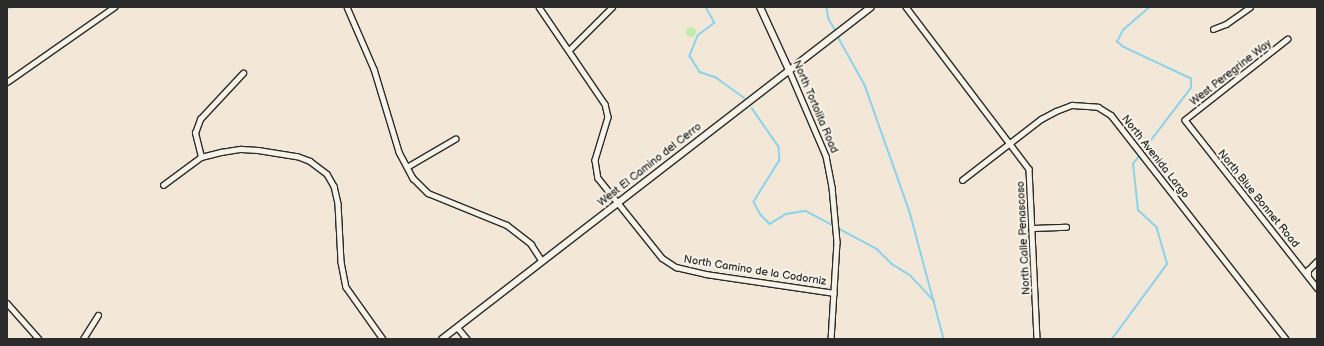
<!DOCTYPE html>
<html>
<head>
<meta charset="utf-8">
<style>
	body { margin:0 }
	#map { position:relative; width:1324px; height:346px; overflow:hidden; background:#f3e8d7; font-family:"Balsamiq Sans",sans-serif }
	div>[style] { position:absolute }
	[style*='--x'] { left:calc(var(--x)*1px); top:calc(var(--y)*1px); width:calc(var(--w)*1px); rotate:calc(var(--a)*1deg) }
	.green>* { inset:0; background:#c0edab }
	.round { border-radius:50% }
	.stream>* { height:1.5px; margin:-0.75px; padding:0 0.75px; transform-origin:0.75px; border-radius:0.75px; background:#8ad3ec }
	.roads { filter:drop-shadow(1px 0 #2b2b2b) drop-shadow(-1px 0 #2b2b2b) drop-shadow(0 1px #2b2b2b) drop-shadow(0 -1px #2b2b2b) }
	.street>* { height:4.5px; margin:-2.25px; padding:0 2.25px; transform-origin:2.25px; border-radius:2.25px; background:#f7f3e8 }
	.secondary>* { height:6px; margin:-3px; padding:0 3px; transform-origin:3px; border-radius:3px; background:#f7f3e8 }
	span { translate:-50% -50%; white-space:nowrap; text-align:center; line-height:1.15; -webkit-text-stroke:4px #f7f3e8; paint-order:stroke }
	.street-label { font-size:11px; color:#2b2b2b }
	.frame { position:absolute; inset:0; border:8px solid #2b2b2b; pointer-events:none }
</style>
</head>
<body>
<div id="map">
	<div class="green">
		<div class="round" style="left:686px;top:27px;width:10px;height:10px"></div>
	</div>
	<div class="stream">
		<div style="--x:706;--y:7;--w:18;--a:61"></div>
		<div style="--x:715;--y:23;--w:21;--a:143"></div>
		<div style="--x:698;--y:36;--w:22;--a:112"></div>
		<div style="--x:690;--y:56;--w:19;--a:58"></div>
		<div style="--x:700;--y:72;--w:18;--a:19"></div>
		<div style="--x:717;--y:78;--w:34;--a:36"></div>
		<div style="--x:827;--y:7;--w:12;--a:81"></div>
		<div style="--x:829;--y:19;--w:14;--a:60"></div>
		<div style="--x:7;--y:8;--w:5;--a:-11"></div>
		<div style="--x:837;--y:35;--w:57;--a:60.8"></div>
		<div style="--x:865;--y:85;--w:135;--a:70.5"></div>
		<div style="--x:910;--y:212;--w:131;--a:75"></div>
		<div style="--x:752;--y:108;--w:47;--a:55.3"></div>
		<div style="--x:779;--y:147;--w:13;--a:86"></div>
		<div style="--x:780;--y:160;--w:49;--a:121.8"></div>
		<div style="--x:754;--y:202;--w:15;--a:62"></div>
		<div style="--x:761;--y:215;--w:13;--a:45"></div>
		<div style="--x:770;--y:224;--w:19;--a:-32"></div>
		<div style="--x:786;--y:214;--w:20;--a:-9"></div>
		<div style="--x:806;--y:211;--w:81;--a:28.2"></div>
		<div style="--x:877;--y:249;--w:21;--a:45"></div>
		<div style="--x:892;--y:264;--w:22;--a:32"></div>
		<div style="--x:911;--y:276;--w:34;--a:47"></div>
		<div style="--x:1142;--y:152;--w:81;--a:-52.6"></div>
		<div style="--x:1191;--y:88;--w:9;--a:-90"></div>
		<div style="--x:1191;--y:79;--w:75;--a:-154.8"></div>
		<div style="--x:1123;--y:47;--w:8;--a:-140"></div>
		<div style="--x:1117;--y:42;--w:13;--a:-63"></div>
		<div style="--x:1123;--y:30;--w:35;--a:-41"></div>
		<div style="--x:1112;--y:339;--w:93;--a:-53.7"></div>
		<div style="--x:1167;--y:264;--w:37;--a:-106"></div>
		<div style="--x:1157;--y:228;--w:26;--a:-137"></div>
		<div style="--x:1138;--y:210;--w:46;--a:-96.2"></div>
		<div style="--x:1133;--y:164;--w:11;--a:-52"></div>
	</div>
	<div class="roads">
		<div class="street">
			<div style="--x:347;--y:7;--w:68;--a:66.5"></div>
			<div style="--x:374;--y:69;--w:87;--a:73.2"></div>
			<div style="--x:399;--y:152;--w:30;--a:62"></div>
			<div style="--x:413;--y:178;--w:21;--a:45"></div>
			<div style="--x:428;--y:193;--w:85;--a:22.1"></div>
			<div style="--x:507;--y:225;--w:31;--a:38"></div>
			<div style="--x:531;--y:244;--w:20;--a:57"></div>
			<div style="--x:539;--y:7;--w:117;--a:55.8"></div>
			<div style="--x:605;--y:104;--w:13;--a:77"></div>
			<div style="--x:608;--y:117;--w:45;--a:106.8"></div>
			<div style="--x:595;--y:160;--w:18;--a:81"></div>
			<div style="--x:598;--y:178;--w:102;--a:51.3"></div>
			<div style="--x:662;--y:258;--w:17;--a:33"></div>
			<div style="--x:676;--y:267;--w:31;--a:13"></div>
			<div style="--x:706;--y:274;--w:129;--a:8.4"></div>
			<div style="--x:906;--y:7;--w:203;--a:52.8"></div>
			<div style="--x:1029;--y:169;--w:170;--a:87.3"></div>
			<div style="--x:1213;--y:29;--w:14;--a:-21"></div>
			<div style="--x:1226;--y:24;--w:29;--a:-35"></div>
			<div style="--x:1288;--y:39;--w:131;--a:141.8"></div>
			<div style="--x:1185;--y:120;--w:214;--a:51.8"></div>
			<div style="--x:569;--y:50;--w:61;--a:-45"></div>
			<div style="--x:789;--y:70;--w:94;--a:66.7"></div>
			<div style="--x:826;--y:156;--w:32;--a:79"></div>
			<div style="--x:832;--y:187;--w:55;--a:84.8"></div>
			<div style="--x:837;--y:242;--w:97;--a:93.5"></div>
			<div style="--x:7;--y:82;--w:131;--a:-35"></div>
			<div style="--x:201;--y:157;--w:25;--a:-104"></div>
			<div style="--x:195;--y:133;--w:15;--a:-70"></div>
			<div style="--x:200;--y:119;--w:63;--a:-46.9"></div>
			<div style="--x:407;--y:167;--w:56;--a:-30.3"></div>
			<div style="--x:962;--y:180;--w:100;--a:-37.7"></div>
			<div style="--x:1041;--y:119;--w:17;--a:-28"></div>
			<div style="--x:1056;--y:111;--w:17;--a:-21"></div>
			<div style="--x:1072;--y:105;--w:26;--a:4"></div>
			<div style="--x:1098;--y:107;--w:15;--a:32"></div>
			<div style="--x:1111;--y:115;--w:284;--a:52"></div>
			<div style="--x:163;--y:185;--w:47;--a:-36.4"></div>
			<div style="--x:201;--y:157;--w:21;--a:-14"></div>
			<div style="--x:221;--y:152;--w:20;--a:-9"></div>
			<div style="--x:241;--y:149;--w:17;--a:3"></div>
			<div style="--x:258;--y:150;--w:39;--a:9"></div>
			<div style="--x:297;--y:156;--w:14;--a:21"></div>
			<div style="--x:310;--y:161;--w:21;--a:37"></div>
			<div style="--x:327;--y:174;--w:14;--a:60"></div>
			<div style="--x:334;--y:186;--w:18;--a:77"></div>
			<div style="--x:338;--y:204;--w:58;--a:87"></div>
			<div style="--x:341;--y:262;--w:25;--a:79"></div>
			<div style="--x:346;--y:287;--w:64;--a:54.6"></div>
			<div style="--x:1033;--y:228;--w:33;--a:-2"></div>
			<div style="--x:1308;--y:276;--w:6;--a:-90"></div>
			<div style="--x:1308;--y:270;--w:13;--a:-45"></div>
			<div style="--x:7;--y:303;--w:48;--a:48.4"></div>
			<div style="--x:457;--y:327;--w:16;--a:50"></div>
			<div style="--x:83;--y:339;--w:28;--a:-58"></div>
		</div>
		<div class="secondary">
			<div style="--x:760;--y:7;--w:69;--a:65.3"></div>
			<div style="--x:442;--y:339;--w:542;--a:-37.74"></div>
		</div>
	</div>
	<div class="street-label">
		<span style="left:1231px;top:73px;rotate:-38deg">West Peregrine Way</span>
		<span style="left:815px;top:107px;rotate:67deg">North Tortolita Road</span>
		<span style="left:1155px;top:157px;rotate:52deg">North Avenida Largo</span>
		<span style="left:650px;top:165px;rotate:-38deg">West El Camino del Cerro</span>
		<span style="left:1258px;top:199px;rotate:51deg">North Blue Bonnet Road</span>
		<span style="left:1024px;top:238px;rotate:-93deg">North Calle Penascoso</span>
		<span style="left:755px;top:271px;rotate:9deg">North Camino de la Codorniz</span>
	</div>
	<div class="frame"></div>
</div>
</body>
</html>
